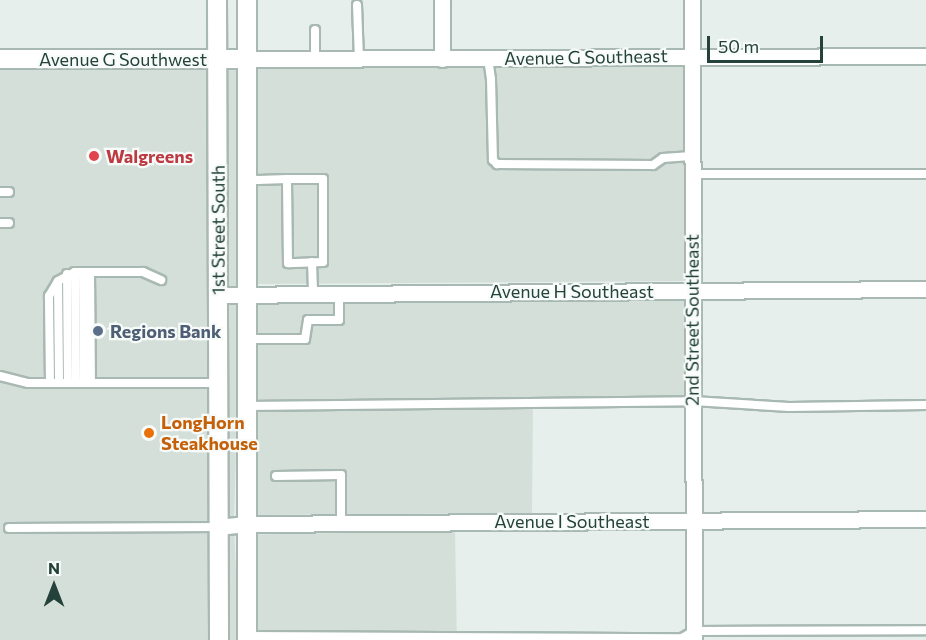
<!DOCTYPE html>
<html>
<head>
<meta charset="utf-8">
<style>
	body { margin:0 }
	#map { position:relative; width:926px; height:640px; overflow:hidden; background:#e6efeb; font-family:Commissioner,sans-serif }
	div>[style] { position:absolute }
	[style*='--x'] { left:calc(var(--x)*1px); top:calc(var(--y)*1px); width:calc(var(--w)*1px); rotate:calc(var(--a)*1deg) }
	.built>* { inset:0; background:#d4dfda; transform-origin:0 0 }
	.roads { filter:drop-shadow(2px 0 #a8b8b2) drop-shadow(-2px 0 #a8b8b2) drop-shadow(0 2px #a8b8b2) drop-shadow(0 -2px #a8b8b2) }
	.lane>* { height:8px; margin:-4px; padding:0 4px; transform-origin:4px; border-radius:4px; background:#fff }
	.street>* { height:15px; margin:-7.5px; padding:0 7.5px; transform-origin:7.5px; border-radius:7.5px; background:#fff }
	.secondary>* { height:18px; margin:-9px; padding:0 9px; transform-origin:9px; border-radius:9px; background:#fff }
	.dots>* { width:16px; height:16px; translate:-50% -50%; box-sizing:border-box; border:3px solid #f7fbf9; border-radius:50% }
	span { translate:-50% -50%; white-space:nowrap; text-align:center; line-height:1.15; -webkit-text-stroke:4.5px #f7fbf9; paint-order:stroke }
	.street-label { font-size:18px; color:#24423a }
	.health-label { font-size:18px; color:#be3a42; font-weight:700 }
	.left { translate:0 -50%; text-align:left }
	.service-label { font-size:18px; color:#4e5e75; font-weight:700 }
	.food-label { font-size:18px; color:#c56008; font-weight:700 }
	.north { position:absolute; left:24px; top:556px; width:60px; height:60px; -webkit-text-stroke:4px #f7fbf9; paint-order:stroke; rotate:0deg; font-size:16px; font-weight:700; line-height:24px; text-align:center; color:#24423a }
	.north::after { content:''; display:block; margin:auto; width:21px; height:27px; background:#24423a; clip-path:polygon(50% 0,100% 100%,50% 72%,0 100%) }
	.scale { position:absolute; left:707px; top:36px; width:116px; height:27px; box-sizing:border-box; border:3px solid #24423a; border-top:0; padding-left:8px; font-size:18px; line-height:21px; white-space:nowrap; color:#24423a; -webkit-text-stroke:4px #f7fbf9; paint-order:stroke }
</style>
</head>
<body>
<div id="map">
	<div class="built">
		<div style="clip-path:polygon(0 59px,247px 59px,234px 524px,239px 640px,0 640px)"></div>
		<div style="clip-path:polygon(538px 65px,684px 65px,684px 281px,257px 284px,255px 68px)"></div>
		<div style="clip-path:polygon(684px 299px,685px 407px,533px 405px,532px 513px,254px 515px,256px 302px)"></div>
		<div style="left:455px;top:531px;width:109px;height:201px;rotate:89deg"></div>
	</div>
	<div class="roads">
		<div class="lane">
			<div style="--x:357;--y:5;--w:54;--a:87.9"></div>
			<div style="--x:488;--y:58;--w:21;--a:82"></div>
			<div style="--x:491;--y:79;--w:81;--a:88.6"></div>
			<div style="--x:493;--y:160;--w:6;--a:45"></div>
			<div style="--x:497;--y:164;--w:156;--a:0.4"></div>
			<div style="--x:653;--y:165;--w:12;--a:-35"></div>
			<div style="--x:663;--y:158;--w:28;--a:-4"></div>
			<div style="--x:315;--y:59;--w:29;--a:-90"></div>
			<div style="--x:693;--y:174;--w:233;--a:0"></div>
			<div style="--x:248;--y:179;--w:10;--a:6"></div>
			<div style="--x:258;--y:180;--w:29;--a:-2"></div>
			<div style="--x:287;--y:179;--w:36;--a:0"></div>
			<div style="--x:323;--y:179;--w:83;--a:90"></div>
			<div style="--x:323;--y:262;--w:35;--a:178"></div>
			<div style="--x:288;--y:263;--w:84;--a:-90.7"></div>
			<div style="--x:0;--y:192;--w:9;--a:0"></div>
			<div style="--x:0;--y:223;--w:9;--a:0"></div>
			<div style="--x:312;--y:262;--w:31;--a:88"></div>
			<div style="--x:75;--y:272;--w:111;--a:89.5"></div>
			<div style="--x:83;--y:272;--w:111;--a:89.5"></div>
			<div style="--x:90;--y:272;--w:111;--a:89.5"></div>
			<div style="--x:67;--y:274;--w:109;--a:89.5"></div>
			<div style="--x:58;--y:283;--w:100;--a:89.4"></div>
			<div style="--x:248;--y:339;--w:57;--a:0"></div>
			<div style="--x:305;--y:339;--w:19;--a:-81"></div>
			<div style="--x:308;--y:320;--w:31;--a:0"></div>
			<div style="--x:339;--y:320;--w:28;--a:-90"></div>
			<div style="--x:0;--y:376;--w:29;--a:14"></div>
			<div style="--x:28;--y:383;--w:189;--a:0"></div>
			<div style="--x:50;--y:383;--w:87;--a:-90.7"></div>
			<div style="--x:49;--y:296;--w:17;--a:-59"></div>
			<div style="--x:58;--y:281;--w:19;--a:-28"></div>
			<div style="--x:75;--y:272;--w:68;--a:0"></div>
			<div style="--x:143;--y:272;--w:20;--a:24"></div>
			<div style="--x:247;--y:406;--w:446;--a:-0.6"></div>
			<div style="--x:693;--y:401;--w:96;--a:3.6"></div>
			<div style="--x:789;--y:407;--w:137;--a:-0.8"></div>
			<div style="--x:276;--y:476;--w:65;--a:-0.9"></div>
			<div style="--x:341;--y:475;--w:48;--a:90"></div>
			<div style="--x:9;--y:528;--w:209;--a:-0.3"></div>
			<div style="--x:248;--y:636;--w:434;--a:0.3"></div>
			<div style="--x:682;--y:638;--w:14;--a:-30"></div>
			<div style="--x:694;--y:631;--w:232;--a:-0.2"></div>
		</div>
		<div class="street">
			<div style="--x:442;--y:0;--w:59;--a:90"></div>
			<div style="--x:692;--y:0;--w:640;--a:89.82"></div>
			<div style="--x:247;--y:59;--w:679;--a:-0.25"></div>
			<div style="--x:218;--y:295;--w:708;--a:-0.49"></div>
			<div style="--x:218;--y:527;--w:28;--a:-6"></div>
			<div style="--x:246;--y:524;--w:680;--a:-0.42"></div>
		</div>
		<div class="secondary">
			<div style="--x:217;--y:0;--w:640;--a:89.82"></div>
			<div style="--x:247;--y:0;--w:640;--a:90"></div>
			<div style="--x:0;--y:59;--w:247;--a:0"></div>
		</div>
	</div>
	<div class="dots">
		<div style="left:94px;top:156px;background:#e0444e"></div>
		<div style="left:98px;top:331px;background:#5c6f8a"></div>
		<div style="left:149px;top:433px;background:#e8710a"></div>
	</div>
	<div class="street-label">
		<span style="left:586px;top:57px;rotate:-1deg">Avenue G Southeast</span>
		<span style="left:123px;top:59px">Avenue G Southwest</span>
		<span style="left:218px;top:230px;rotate:-90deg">1st Street South</span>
		<span style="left:572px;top:291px">Avenue H Southeast</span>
		<span style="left:692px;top:320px;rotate:-90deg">2nd Street Southeast</span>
		<span style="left:572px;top:521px">Avenue I Southeast</span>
	</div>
	<div class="health-label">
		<span class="left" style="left:106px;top:156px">Walgreens</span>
	</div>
	<div class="service-label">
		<span class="left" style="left:110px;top:331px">Regions Bank</span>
	</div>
	<div class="food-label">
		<span class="left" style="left:161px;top:433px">LongHorn<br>Steakhouse</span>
	</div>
	<div class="north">N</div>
	<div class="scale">50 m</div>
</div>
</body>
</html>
